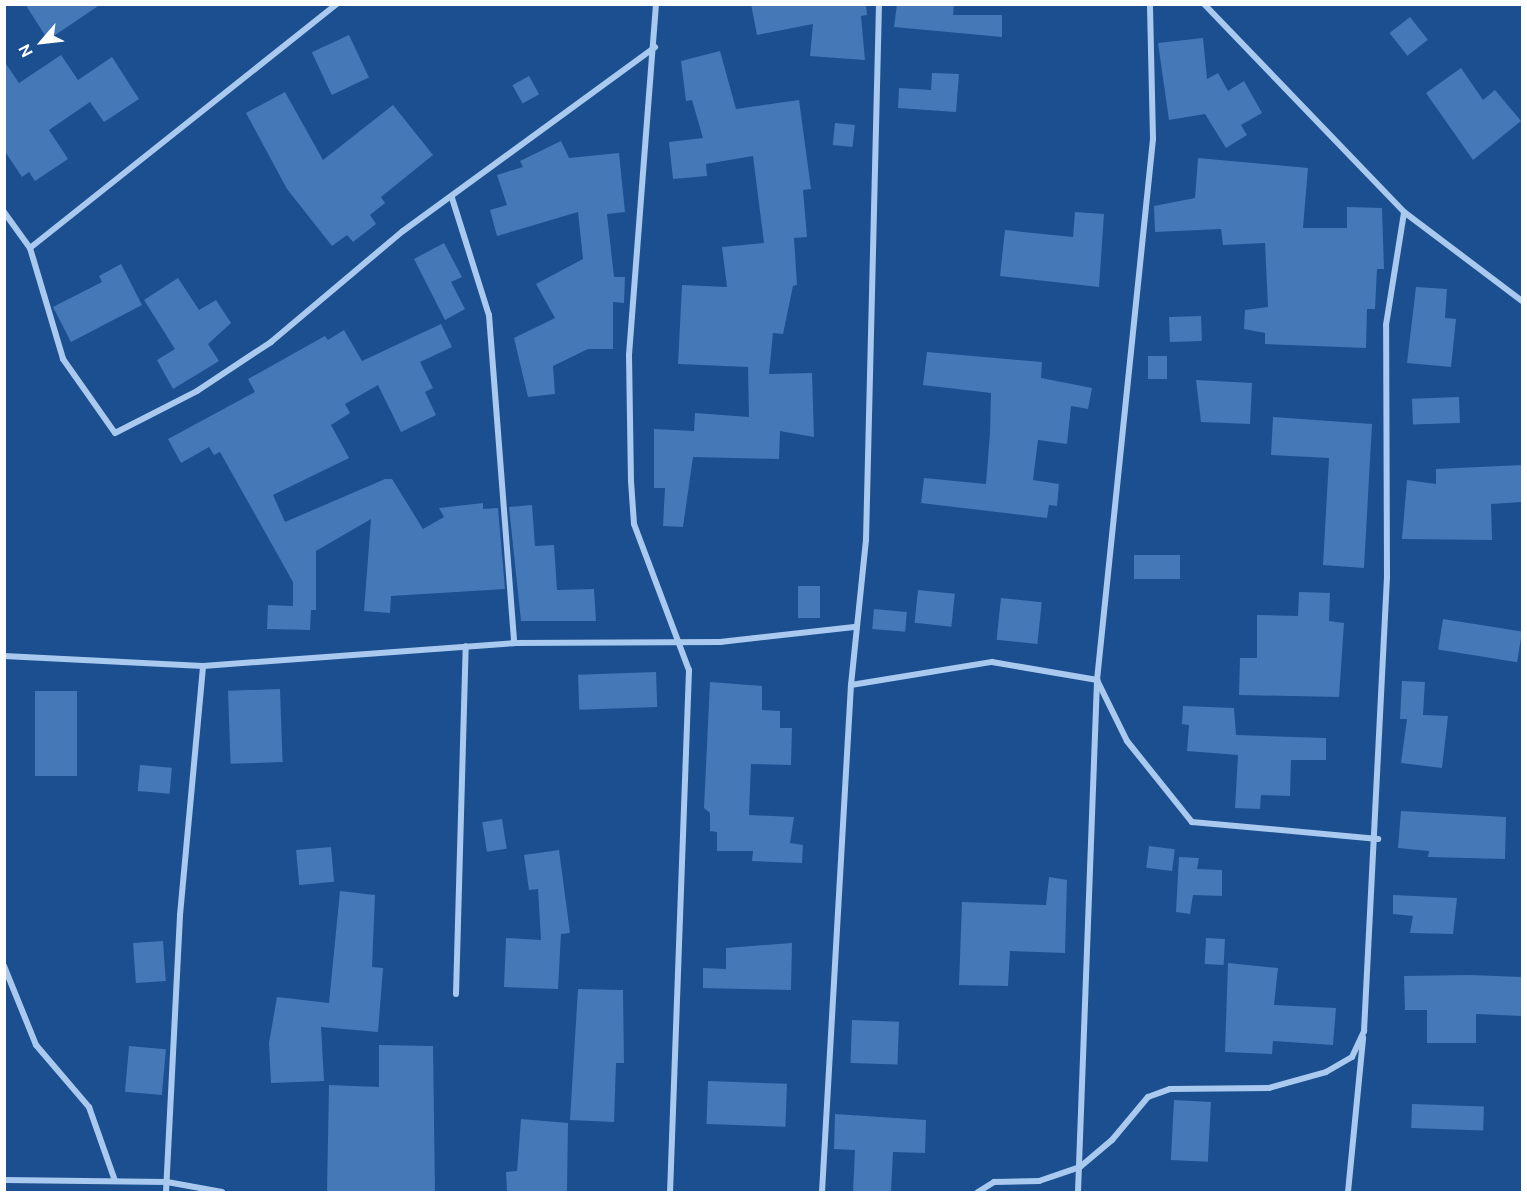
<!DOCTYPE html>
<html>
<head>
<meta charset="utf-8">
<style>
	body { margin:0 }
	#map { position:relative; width:1527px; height:1197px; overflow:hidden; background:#1b4f8f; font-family:"DM Sans",sans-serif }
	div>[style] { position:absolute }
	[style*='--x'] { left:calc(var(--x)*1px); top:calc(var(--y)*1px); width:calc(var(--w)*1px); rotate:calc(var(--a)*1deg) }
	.building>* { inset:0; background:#4478b7; transform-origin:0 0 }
	.street>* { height:6px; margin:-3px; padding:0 3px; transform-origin:3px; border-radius:3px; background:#a9c9ee }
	span { translate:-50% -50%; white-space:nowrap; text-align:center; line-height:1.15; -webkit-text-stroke:6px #1b4f8f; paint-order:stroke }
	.frame { position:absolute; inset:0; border:6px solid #fff; pointer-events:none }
	.north { position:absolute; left:12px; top:12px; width:60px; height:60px; -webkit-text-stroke:4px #1b4f8f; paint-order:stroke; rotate:242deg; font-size:16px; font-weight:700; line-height:24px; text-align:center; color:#fff }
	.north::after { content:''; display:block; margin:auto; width:21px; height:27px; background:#fff; clip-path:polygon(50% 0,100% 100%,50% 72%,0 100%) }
</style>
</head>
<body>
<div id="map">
	<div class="building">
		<div style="clip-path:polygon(25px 4px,101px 4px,48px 40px)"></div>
		<div style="clip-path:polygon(751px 4px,866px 4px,867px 15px,861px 16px,865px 60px,810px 56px,813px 24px,757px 35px)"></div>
		<div style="clip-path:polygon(897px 4px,954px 4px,953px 15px,1002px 15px,1002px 37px,894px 27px)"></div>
		<div style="left:1410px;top:17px;width:29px;height:26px;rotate:52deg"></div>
		<div style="left:349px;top:35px;width:47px;height:41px;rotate:65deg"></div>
		<div style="clip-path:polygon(1203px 38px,1207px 79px,1218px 73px,1228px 91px,1244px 81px,1262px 113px,1241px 125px,1247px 135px,1226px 148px,1205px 114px,1169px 120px,1158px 43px)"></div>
		<div style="clip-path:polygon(720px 51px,736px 109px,799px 100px,811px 189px,803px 190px,807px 237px,794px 238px,797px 285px,793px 286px,783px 334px,773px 333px,769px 374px,812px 373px,814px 437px,780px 431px,779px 459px,693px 457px,683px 527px,663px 526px,665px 488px,654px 488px,654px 429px,694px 431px,695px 413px,749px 417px,748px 367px,678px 364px,682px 285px,727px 287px,722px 247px,764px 243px,753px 156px,706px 164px,707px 176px,673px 179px,669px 142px,703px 138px,692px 100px,686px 101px,681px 61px)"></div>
		<div style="clip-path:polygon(61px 55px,78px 80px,112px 57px,139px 99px,104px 122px,90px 102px,49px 130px,68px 159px,35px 181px,29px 172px,22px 177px,4px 150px,4px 61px,19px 83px)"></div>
		<div style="clip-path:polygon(1461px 68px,1483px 100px,1495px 90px,1521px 121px,1473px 160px,1426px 93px)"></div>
		<div style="clip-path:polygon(932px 73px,959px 74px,956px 112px,898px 108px,899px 88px,931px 90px)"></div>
		<div style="left:529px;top:76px;width:21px;height:19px;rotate:61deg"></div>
		<div style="clip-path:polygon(285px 92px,323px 160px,393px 105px,433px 155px,381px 197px,385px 203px,370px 215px,376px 224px,353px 242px,347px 235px,332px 246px,287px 189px,246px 113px)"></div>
		<div style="left:835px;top:123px;width:20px;height:22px;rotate:6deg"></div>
		<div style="clip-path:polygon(561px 141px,569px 158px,619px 153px,625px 212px,607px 214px,614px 277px,625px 277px,624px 303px,613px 302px,613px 349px,588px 349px,553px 366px,555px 394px,528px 397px,514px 338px,555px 318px,536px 284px,583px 259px,578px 212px,497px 236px,490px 210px,507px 205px,497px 175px,523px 167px,520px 161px)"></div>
		<div style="clip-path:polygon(1198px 158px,1308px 168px,1303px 228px,1347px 228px,1347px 207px,1382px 208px,1384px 269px,1377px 269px,1375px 309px,1367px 309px,1366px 348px,1265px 344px,1265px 333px,1244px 329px,1245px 310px,1268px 307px,1265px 243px,1223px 245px,1221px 229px,1155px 232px,1154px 206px,1195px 198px)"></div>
		<div style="clip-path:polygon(1075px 212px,1104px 214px,1099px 287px,1000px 276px,1005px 230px,1073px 237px)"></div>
		<div style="clip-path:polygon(444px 243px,462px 277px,451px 282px,465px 309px,445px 320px,414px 259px)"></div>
		<div style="clip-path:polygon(121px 264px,142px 305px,71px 342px,53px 307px,102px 282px,99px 276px)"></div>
		<div style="clip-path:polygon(178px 278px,199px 310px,216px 300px,231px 323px,208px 344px,219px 361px,173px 389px,157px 360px,175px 349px,144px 300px)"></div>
		<div style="clip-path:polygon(1416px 287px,1447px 289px,1445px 318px,1456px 319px,1451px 367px,1407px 363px)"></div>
		<div style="left:1201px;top:316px;width:25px;height:32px;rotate:88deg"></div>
		<div style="clip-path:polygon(441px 324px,452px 347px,420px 362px,433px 388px,425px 392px,436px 415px,401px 432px,378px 385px,345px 404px,350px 413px,331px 425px,349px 458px,273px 495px,285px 522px,385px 479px,392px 479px,423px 529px,444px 517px,439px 508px,483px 503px,483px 509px,498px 508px,505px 589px,391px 596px,390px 613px,364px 611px,371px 519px,316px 551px,316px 610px,311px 610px,310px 630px,267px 629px,268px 605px,293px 606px,293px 582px,220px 452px,214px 455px,209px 447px,181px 463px,168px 439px,255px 392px,248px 379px,325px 336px,328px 340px,344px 330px,362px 361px)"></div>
		<div style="clip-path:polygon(927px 352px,1042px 362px,1041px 378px,1092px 388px,1088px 409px,1071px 406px,1067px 444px,1038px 440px,1033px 480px,1059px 484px,1057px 506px,1049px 505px,1047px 518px,921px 503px,924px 478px,986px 484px,990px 433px,991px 393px,923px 385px)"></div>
		<div style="left:1148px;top:356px;width:19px;height:23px"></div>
		<div style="clip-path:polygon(1196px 380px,1252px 383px,1250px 424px,1201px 422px)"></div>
		<div style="left:1459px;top:397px;width:26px;height:47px;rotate:88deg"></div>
		<div style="clip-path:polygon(1273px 417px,1372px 424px,1364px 568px,1323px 565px,1329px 458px,1271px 455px)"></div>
		<div style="clip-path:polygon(1522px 465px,1522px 502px,1491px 504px,1492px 540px,1402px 539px,1407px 480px,1436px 484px,1436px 469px)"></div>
		<div style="clip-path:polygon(532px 505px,535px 546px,554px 545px,557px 590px,594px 589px,596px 621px,521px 621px,509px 507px)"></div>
		<div style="left:1134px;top:555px;width:46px;height:24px"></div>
		<div style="left:820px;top:586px;width:32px;height:22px;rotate:90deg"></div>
		<div style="left:918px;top:590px;width:37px;height:33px;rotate:6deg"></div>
		<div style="clip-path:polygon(1299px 592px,1330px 593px,1329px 621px,1344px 623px,1339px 697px,1239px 695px,1240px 658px,1257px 658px,1257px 615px,1298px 616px)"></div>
		<div style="left:1001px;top:598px;width:41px;height:42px;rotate:6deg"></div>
		<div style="left:874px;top:609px;width:33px;height:20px;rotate:5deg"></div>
		<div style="left:1443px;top:619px;width:80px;height:31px;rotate:9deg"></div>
		<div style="left:656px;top:672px;width:35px;height:78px;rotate:88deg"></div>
		<div style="clip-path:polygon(1402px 681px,1425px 682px,1423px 715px,1448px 716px,1442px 768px,1401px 763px,1407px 719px,1400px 719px)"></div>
		<div style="clip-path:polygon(710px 682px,762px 686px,762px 710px,780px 711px,780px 728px,792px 728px,791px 765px,751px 764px,749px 815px,794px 817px,790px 843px,803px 845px,802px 863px,752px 861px,753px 851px,717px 851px,717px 832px,710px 831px,710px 813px,704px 808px)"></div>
		<div style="left:280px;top:689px;width:73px;height:52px;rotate:88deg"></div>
		<div style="left:35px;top:691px;width:42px;height:85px"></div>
		<div style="clip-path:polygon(1183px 706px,1234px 708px,1236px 735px,1326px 738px,1326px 760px,1291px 760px,1290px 796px,1261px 795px,1260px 809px,1235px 808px,1238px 755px,1187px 751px,1189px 725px,1182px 724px)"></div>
		<div style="left:140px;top:765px;width:32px;height:26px;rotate:5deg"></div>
		<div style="clip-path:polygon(1401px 811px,1506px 817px,1505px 859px,1428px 857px,1429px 851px,1398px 848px)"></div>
		<div style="left:502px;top:819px;width:30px;height:20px;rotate:81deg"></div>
		<div style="left:1149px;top:846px;width:26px;height:22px;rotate:7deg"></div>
		<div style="left:331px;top:847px;width:35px;height:35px;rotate:85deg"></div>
		<div style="clip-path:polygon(559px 850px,570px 933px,561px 934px,558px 989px,504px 987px,506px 938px,541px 940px,538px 889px,529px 890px,524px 855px)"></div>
		<div style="clip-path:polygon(1179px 857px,1199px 858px,1197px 869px,1222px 870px,1222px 896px,1193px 895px,1190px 914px,1176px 912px)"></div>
		<div style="clip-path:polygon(1049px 877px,1067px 880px,1065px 953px,1010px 951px,1008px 986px,959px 985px,962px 902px,1046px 905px)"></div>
		<div style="clip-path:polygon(340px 891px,375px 895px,372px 967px,383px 968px,378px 1032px,321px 1027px,324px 1081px,271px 1083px,269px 1043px,277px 997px,329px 1003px)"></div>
		<div style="clip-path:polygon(1393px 895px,1457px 898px,1453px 934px,1410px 933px,1413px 916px,1393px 914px)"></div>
		<div style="left:1206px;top:938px;width:19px;height:26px;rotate:3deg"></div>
		<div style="left:163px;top:941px;width:40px;height:30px;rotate:86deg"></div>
		<div style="clip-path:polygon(792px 943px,791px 990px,703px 988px,703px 968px,726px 969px,726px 948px)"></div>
		<div style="clip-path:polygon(1228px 963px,1278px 968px,1274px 1005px,1336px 1008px,1333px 1045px,1273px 1041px,1272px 1054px,1225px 1052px)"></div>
		<div style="clip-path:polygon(1470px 975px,1522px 977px,1522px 1016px,1476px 1014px,1476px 1043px,1427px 1043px,1427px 1010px,1405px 1010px,1404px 976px)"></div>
		<div style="clip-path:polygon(578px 989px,623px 990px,624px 1063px,616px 1063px,614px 1122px,570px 1120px)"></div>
		<div style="left:852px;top:1020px;width:47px;height:43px;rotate:2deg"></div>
		<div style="clip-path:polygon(379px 1045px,433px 1046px,435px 1192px,327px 1192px,329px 1085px,379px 1087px)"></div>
		<div style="left:129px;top:1046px;width:37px;height:46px;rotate:5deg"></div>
		<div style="left:708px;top:1081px;width:79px;height:43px;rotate:2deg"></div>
		<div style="left:1174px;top:1100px;width:37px;height:60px;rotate:3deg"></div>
		<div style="left:1412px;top:1104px;width:72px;height:24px;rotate:2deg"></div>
		<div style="clip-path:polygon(835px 1114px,926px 1120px,925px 1153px,893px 1152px,891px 1192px,853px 1192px,855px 1150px,834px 1149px)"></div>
		<div style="clip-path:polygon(521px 1119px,568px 1123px,567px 1192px,507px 1192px,506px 1172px,517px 1171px)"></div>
	</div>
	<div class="street">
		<div style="--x:656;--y:4;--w:352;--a:94.4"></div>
		<div style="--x:629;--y:355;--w:126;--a:89.1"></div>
		<div style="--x:631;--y:481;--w:43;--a:86"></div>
		<div style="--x:634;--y:524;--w:156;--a:69.4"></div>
		<div style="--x:689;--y:670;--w:522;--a:92.08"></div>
		<div style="--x:1204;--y:4;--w:289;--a:46.1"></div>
		<div style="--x:1404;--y:212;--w:148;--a:37"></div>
		<div style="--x:452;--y:198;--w:123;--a:72.5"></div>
		<div style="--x:489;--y:315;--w:329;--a:85.6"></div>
		<div style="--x:4;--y:212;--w:44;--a:54.2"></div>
		<div style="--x:30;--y:248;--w:116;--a:73.4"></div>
		<div style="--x:63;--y:359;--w:90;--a:54.9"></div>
		<div style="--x:115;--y:433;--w:92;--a:-27.1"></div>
		<div style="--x:197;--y:391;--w:89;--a:-33.5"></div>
		<div style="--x:271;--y:342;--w:172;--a:-40.1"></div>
		<div style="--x:403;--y:231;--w:312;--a:-36.1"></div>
		<div style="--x:30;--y:248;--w:392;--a:-38.5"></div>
		<div style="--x:4;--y:656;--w:199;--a:2.9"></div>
		<div style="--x:203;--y:666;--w:312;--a:-4.2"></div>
		<div style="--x:514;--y:643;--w:206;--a:-0.3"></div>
		<div style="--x:720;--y:642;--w:135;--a:-6.4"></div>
		<div style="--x:851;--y:685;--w:143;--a:-9.3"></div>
		<div style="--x:992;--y:662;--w:107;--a:9.7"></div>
		<div style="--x:1097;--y:680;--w:68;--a:63.8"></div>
		<div style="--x:1127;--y:741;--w:104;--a:51.3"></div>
		<div style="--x:1192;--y:822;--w:187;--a:5.2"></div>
		<div style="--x:4;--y:966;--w:85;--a:67.9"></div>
		<div style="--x:36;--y:1045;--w:82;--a:49.5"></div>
		<div style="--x:89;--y:1107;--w:78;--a:70.6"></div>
		<div style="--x:456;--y:994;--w:348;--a:-88.4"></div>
		<div style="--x:4;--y:1180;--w:163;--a:0.7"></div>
		<div style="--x:167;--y:1182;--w:56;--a:10.3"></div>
		<div style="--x:166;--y:1192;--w:277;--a:-87.1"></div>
		<div style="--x:180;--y:915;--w:250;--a:-84.7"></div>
		<div style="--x:822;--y:1192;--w:508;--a:-86.73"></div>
		<div style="--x:851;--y:685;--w:146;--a:-84.1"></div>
		<div style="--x:866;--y:540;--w:536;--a:-88.61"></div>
		<div style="--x:978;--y:1192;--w:19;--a:-32"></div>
		<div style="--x:994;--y:1182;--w:45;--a:-1.3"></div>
		<div style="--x:1039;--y:1181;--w:43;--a:-18.9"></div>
		<div style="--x:1080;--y:1167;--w:42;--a:-40.2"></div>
		<div style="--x:1112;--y:1140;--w:56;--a:-50.1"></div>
		<div style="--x:1148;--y:1097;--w:23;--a:-20"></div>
		<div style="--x:1170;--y:1089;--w:99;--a:-0.6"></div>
		<div style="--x:1269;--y:1088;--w:59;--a:-15.7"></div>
		<div style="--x:1326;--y:1072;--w:30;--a:-30"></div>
		<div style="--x:1352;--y:1057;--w:29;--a:-65"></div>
		<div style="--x:1364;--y:1031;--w:455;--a:-87.1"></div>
		<div style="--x:1387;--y:577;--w:252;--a:-90.2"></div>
		<div style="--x:1386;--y:325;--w:114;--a:-80.9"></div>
		<div style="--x:1078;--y:1192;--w:512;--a:-87.87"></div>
		<div style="--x:1097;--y:680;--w:544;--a:-84.09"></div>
		<div style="--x:1153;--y:139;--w:135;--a:-91.3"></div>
		<div style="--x:1348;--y:1192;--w:155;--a:-84.4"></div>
	</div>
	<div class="frame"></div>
	<div class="north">N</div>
</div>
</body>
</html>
